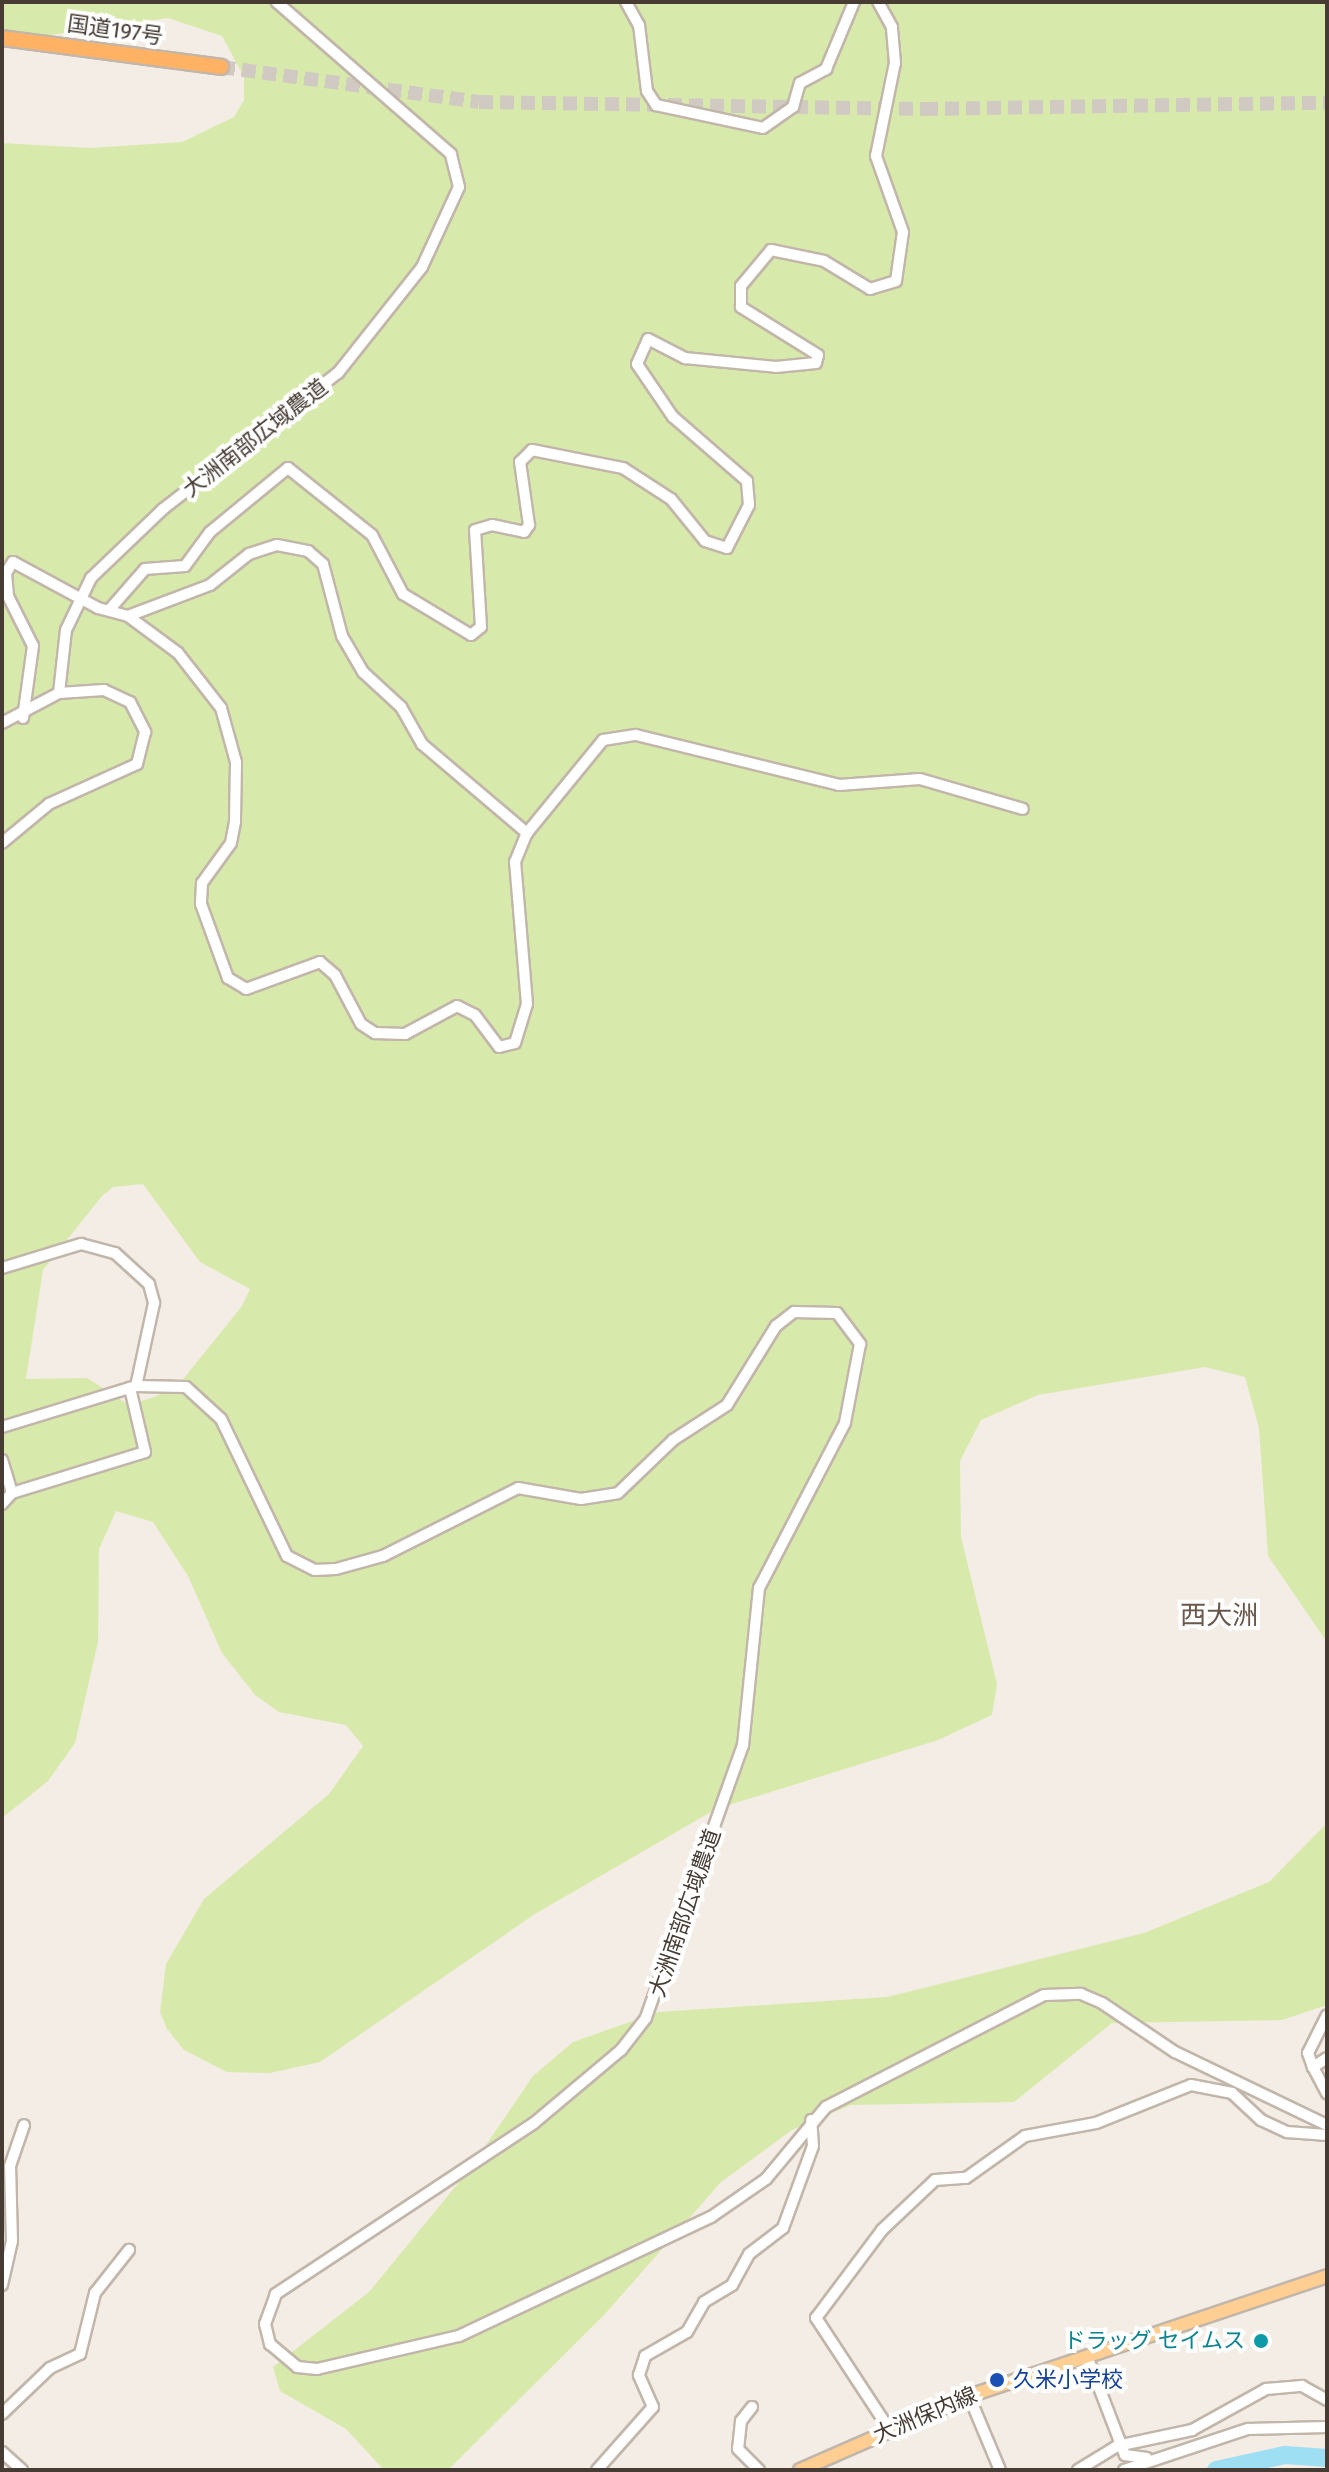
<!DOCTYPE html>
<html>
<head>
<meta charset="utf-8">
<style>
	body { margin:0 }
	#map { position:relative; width:1329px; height:2472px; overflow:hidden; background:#f3ede5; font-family:"Fira Sans","Noto Sans JP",sans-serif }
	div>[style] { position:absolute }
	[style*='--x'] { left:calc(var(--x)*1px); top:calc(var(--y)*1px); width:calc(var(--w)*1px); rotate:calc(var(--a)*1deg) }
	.green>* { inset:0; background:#d8eaab }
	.river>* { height:18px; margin:-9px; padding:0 9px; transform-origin:9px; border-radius:9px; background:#9edff3 }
	.highway-tunnel>* { height:14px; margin-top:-7px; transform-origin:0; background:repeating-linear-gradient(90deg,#d0cac2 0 14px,transparent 0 21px) }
	.roads { filter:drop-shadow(2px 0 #c2b6aa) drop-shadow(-2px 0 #c2b6aa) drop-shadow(0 2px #c2b6aa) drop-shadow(0 -2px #c2b6aa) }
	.minor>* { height:10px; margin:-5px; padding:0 5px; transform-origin:5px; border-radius:5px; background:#fff }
	.major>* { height:12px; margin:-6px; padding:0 6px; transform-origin:6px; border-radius:6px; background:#ffce92 }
	.highway>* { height:14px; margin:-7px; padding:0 7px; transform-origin:7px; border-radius:7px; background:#ffb264 }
	.dots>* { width:22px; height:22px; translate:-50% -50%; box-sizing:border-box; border:4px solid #fff; border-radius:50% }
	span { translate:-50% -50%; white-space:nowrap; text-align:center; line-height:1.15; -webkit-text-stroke:8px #fff; paint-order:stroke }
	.street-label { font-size:22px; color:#463c34 }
	.culture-label { font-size:22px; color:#0d838f }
	.right { translate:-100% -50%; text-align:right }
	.transit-label { font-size:22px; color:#164399 }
	.left { translate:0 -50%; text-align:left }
	.quarter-label { font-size:26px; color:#69584b }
	.frame { position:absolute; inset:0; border:4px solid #463c34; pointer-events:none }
</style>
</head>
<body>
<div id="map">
	<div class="green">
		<i style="clip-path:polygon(evenodd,2px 2px,1327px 2px,1327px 1642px,1268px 1556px,1259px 1428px,1245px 1377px,1205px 1367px,1038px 1395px,981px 1420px,960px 1461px,961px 1537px,997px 1684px,992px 1715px,938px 1740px,716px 1809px,535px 1914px,320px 2062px,270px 2073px,227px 2072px,184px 2050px,167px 2029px,160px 2012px,166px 1964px,204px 1899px,329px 1794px,363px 1746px,346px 1725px,279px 1712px,255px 1695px,222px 1653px,188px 1576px,153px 1522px,116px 1511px,99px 1549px,98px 1642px,75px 1743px,48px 1781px,2px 1818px,2px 143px,90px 148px,182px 142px,234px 117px,244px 100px,244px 77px,222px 36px,168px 18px,2px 42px,2px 2px,143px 1184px,200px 1262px,250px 1289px,242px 1306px,180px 1383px,157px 1396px,129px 1405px,87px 1378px,26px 1379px,43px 1270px,102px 1196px,113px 1187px,143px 1184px)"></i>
		<i style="clip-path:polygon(1327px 1823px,1327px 2005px,1282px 2020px,1112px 2023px,1014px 2102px,851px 2105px,792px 2130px,721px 2182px,605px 2314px,448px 2470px,384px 2470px,346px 2429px,280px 2391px,273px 2367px,369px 2292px,469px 2170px,533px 2076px,573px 2042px,658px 2012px,887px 1997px,1144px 1933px,1269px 1882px)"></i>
	</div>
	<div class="river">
		<i style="--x:1216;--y:2470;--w:71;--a:-12.3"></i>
		<i style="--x:1285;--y:2455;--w:42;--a:4.1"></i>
	</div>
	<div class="highway-tunnel">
		<i style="--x:221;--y:67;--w:260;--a:7.7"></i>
		<i style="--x:479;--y:102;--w:445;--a:0.9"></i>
		<i style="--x:924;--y:109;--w:403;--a:-0.9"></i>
	</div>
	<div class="roads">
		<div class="minor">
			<i style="--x:626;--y:2;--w:26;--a:61"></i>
			<i style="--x:639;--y:25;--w:66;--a:83.1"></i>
			<i style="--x:647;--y:91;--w:17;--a:57"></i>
			<i style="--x:656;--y:105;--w:109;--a:12.1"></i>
			<i style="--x:763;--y:128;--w:37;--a:-35"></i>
			<i style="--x:793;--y:107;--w:25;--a:-74"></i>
			<i style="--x:800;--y:83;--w:30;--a:-28"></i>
			<i style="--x:826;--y:69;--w:73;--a:-67.3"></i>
			<i style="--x:110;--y:609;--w:53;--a:-48.8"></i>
			<i style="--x:145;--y:569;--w:40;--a:-4.3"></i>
			<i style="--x:185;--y:566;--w:42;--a:-53.7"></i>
			<i style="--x:210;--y:532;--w:101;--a:-39.4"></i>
			<i style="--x:288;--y:468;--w:107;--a:38.6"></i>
			<i style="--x:372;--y:535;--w:67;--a:62.3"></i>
			<i style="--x:403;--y:594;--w:79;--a:31.1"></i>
			<i style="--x:471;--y:635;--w:13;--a:-39"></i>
			<i style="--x:481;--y:627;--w:97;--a:-93.5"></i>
			<i style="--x:475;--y:530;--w:18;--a:-16"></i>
			<i style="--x:492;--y:525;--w:33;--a:12"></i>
			<i style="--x:524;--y:532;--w:9;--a:-54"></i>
			<i style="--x:529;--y:525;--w:64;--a:-98.1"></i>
			<i style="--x:520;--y:462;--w:17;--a:-45"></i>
			<i style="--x:532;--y:450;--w:93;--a:11.2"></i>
			<i style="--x:623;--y:468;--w:57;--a:32.9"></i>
			<i style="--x:671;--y:499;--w:54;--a:51"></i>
			<i style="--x:705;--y:541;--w:23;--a:18"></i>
			<i style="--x:727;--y:548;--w:48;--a:-62.9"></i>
			<i style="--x:749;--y:505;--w:24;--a:-95"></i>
			<i style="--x:747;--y:481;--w:98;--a:-139.1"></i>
			<i style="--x:673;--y:417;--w:64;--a:-124.2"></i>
			<i style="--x:637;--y:364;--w:27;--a:-66"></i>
			<i style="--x:648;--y:339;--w:42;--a:27.2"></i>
			<i style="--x:685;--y:358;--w:91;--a:5.6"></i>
			<i style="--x:776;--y:367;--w:40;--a:-5.7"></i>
			<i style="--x:816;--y:363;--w:8;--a:-76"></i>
			<i style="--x:818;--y:355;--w:91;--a:-148.1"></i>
			<i style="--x:741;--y:307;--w:21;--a:-90"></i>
			<i style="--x:741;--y:286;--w:47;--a:-50.2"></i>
			<i style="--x:771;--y:250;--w:54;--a:11.7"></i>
			<i style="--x:824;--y:261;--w:54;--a:31.3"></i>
			<i style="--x:870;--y:289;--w:27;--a:-17"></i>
			<i style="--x:896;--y:281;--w:49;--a:-81.9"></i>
			<i style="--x:903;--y:232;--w:81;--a:-109.6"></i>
			<i style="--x:876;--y:156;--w:95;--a:-78.5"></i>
			<i style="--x:895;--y:63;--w:36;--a:-95"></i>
			<i style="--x:892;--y:27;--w:29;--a:-119"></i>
			<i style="--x:128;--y:616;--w:88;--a:-20.7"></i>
			<i style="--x:210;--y:585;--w:50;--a:-38.5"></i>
			<i style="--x:249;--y:554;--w:29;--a:-18"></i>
			<i style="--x:277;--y:545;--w:32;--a:11"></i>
			<i style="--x:308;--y:551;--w:20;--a:41"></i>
			<i style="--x:323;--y:564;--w:74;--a:75.2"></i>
			<i style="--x:342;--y:636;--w:42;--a:59.7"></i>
			<i style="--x:363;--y:672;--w:52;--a:42.6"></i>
			<i style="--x:401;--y:707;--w:43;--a:60.4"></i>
			<i style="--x:422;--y:744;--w:138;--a:40.3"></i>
			<i style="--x:59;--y:693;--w:63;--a:-83.7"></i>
			<i style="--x:66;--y:630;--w:58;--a:-64.3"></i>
			<i style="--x:91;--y:578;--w:100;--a:-43.8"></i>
			<i style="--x:163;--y:509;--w:222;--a:-37.9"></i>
			<i style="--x:338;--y:373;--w:135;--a:-51.6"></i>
			<i style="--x:422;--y:267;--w:88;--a:-65.2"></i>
			<i style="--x:459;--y:187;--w:34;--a:-104"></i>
			<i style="--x:451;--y:154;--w:231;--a:-138.9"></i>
			<i style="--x:23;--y:718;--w:73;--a:-82.1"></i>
			<i style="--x:33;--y:646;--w:56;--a:-116.6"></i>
			<i style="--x:8;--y:596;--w:23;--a:-95"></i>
			<i style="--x:6;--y:573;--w:13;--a:-58"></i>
			<i style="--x:13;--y:562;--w:97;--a:28.4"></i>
			<i style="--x:98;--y:608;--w:31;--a:15"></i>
			<i style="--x:128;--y:616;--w:62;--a:36.5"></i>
			<i style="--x:178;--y:653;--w:70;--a:52"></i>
			<i style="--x:221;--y:708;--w:56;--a:74.5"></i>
			<i style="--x:236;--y:762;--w:60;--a:91"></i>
			<i style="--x:235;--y:822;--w:21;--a:101"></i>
			<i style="--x:231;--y:843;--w:49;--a:125.9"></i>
			<i style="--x:202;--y:883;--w:21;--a:93"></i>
			<i style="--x:201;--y:904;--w:79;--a:70"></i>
			<i style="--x:228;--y:978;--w:21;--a:31"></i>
			<i style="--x:246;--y:989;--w:79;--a:-20"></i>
			<i style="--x:320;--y:962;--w:20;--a:41"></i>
			<i style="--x:335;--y:975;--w:55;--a:62"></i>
			<i style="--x:361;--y:1024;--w:17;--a:33"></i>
			<i style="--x:375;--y:1033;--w:30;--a:2"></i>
			<i style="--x:405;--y:1034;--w:59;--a:-28.3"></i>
			<i style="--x:457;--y:1006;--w:20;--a:27"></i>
			<i style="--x:475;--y:1015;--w:40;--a:53"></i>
			<i style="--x:499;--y:1047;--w:16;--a:-14"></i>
			<i style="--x:515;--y:1043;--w:41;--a:-72.9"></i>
			<i style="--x:527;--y:1004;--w:143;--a:-94.8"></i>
			<i style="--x:515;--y:862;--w:31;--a:-68"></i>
			<i style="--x:527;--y:833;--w:120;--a:-50.7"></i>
			<i style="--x:603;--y:740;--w:33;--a:-9"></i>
			<i style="--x:636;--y:735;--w:209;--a:13.8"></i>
			<i style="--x:839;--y:785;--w:81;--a:-4.2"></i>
			<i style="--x:920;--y:779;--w:107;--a:16.2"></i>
			<i style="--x:2;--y:723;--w:64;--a:-27.8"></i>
			<i style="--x:59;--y:693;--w:45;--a:-3.8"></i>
			<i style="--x:104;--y:690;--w:29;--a:25"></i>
			<i style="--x:130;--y:702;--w:34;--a:63"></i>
			<i style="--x:145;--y:732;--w:33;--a:104"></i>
			<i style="--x:137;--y:764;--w:97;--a:155.6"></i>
			<i style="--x:49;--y:804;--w:61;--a:140.3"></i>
			<i style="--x:2;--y:1268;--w:83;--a:-16.9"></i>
			<i style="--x:81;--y:1244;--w:35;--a:15"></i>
			<i style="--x:115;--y:1253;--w:46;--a:42.4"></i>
			<i style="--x:149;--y:1284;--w:20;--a:75"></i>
			<i style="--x:154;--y:1303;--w:85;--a:102.2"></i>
			<i style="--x:2;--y:1427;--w:140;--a:-17"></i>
			<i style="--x:136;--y:1386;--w:50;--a:1.1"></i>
			<i style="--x:186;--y:1387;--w:47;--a:42.4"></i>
			<i style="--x:221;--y:1419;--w:152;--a:64.3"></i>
			<i style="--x:287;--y:1556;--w:31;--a:27"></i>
			<i style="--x:315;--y:1570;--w:21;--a:-3"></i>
			<i style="--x:336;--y:1569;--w:49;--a:-15.5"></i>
			<i style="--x:383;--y:1556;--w:151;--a:-26.7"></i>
			<i style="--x:518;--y:1488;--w:64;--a:9.9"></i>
			<i style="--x:581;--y:1499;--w:37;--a:-9"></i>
			<i style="--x:618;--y:1493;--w:76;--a:-43.9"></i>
			<i style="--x:673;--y:1440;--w:64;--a:-32.9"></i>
			<i style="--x:727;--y:1405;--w:93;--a:-58.2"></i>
			<i style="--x:776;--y:1326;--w:23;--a:-38"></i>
			<i style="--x:794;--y:1312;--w:43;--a:1.3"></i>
			<i style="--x:837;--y:1313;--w:39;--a:53"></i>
			<i style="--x:860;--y:1344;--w:80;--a:100.8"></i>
			<i style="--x:845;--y:1423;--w:186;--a:117.5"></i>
			<i style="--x:759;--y:1588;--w:158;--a:95.8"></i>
			<i style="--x:743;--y:1745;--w:290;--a:109.6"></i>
			<i style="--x:646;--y:2018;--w:41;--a:128"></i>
			<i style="--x:621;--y:2050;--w:114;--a:140"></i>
			<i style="--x:534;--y:2123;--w:310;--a:146.5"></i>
			<i style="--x:276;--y:2294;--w:32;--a:110"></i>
			<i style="--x:265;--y:2324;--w:21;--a:76"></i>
			<i style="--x:270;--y:2344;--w:35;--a:40"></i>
			<i style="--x:297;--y:2367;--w:20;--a:6"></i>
			<i style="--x:317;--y:2369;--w:146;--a:-13.1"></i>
			<i style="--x:459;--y:2336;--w:279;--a:-25.3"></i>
			<i style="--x:711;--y:2217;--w:67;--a:-34.6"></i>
			<i style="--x:766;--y:2179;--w:94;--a:-50.2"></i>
			<i style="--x:826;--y:2107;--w:245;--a:-27.2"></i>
			<i style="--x:1044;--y:1995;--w:37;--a:-2"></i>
			<i style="--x:1081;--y:1994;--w:23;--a:23"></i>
			<i style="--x:1102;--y:2003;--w:88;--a:33.9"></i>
			<i style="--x:1175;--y:2052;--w:169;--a:25.7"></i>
			<i style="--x:2;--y:1460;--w:34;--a:73"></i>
			<i style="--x:2;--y:1504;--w:15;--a:-48"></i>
			<i style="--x:12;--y:1493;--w:139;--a:-17.1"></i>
			<i style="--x:145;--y:1452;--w:66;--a:-103.2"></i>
			<i style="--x:1327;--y:2058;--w:17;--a:147"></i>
			<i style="--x:1313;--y:2067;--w:30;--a:62"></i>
			<i style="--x:1313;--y:2067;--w:15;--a:-110"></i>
			<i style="--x:1308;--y:2053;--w:42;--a:-63.4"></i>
			<i style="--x:2;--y:2285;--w:45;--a:-77.2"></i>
			<i style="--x:12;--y:2241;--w:75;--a:-91.5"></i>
			<i style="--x:10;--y:2166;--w:43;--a:-71.1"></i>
			<i style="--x:1087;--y:2356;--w:106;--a:69"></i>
			<i style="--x:1125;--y:2455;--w:22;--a:8"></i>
			<i style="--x:969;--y:2396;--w:80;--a:67.3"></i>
			<i style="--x:752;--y:2407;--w:18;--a:128"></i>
			<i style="--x:741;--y:2421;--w:28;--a:96"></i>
			<i style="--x:738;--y:2449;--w:30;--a:45"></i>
			<i style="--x:2;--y:2414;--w:66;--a:-43.8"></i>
			<i style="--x:50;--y:2368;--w:33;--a:-25"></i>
			<i style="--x:80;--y:2354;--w:63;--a:-76.2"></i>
			<i style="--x:95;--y:2293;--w:55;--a:-51.7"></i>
			<i style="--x:889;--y:2429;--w:133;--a:-123.3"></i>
			<i style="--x:816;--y:2318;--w:110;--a:-53.1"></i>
			<i style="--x:882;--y:2230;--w:73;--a:-43.3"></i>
			<i style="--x:935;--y:2180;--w:31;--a:-4"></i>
			<i style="--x:966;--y:2178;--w:72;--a:-35.4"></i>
			<i style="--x:1025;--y:2136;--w:72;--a:-10.4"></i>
			<i style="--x:1096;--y:2123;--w:102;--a:-21.8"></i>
			<i style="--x:1191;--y:2085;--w:42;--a:11"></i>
			<i style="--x:1232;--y:2093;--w:40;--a:43"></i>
			<i style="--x:1261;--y:2120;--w:29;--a:25"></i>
			<i style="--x:1287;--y:2132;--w:40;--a:4.3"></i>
			<i style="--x:2;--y:2452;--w:27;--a:42"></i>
			<i style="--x:597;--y:2470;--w:84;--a:-48.4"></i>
			<i style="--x:653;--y:2407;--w:35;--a:-114"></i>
			<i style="--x:639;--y:2375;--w:20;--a:-72"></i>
			<i style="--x:645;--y:2356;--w:48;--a:-29.7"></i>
			<i style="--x:687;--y:2332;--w:34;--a:-60"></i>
			<i style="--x:704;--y:2302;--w:33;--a:-31"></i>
			<i style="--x:732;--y:2285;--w:35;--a:-61"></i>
			<i style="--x:749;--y:2254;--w:43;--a:-37.4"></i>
			<i style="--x:783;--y:2228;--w:87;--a:-69.9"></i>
			<i style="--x:813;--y:2146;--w:26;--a:-94"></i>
			<i style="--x:1078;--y:2470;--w:46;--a:-31.6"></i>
			<i style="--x:1117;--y:2446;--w:77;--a:-12"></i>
			<i style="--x:1192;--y:2430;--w:85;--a:-29"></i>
			<i style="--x:1266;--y:2389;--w:36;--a:-5"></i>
			<i style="--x:1302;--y:2386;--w:29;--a:29"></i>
			<i style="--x:1124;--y:2470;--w:131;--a:-18.3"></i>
			<i style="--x:1248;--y:2429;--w:79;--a:-1.5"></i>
		</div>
		<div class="major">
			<i style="--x:800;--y:2470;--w:184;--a:-23.6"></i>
			<i style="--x:969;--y:2396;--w:378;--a:-18.5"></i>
		</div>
		<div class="highway">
			<i style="--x:2;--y:38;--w:221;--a:7.5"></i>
		</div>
	</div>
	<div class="dots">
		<i style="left:1261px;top:2341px;background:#0f9aa8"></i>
		<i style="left:997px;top:2380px;background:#1a4fb4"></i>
	</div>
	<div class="street-label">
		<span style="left:115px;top:30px;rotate:8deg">国道197号</span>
		<span style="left:255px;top:438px;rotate:-38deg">大洲南部広域農道</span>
		<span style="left:685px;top:1913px;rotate:-71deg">大洲南部広域農道</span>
		<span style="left:925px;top:2415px;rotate:-23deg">大洲保内線</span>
	</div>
	<div class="culture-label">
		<span class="right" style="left:1245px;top:2341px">ドラッグ セイムス</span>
	</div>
	<div class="transit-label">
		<span class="left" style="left:1013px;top:2380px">久米小学校</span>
	</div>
	<div class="quarter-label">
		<span style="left:1219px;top:1616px">西大洲</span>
	</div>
	<div class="frame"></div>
</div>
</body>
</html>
